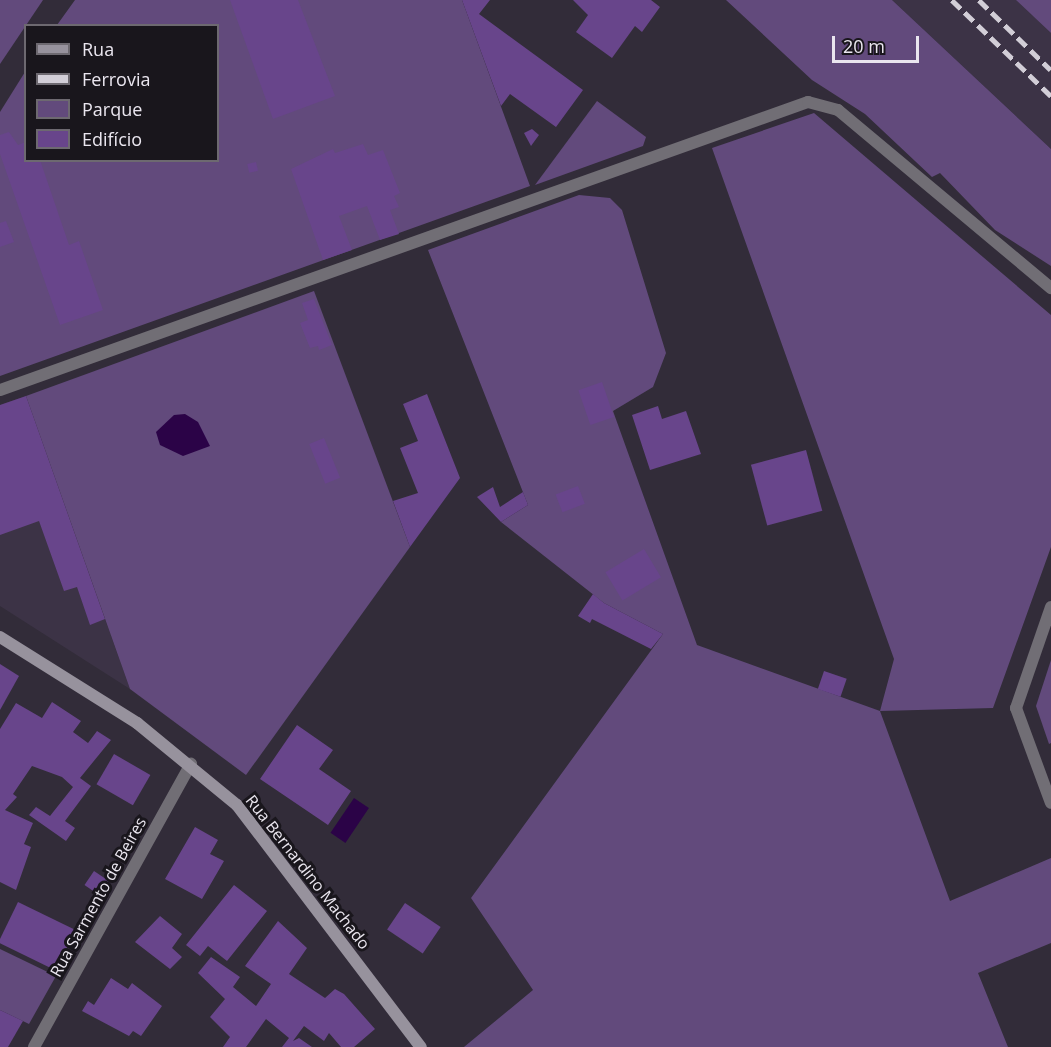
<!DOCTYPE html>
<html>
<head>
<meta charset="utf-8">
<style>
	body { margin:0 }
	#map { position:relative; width:1051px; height:1047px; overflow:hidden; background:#322c39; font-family:"Open Sans",sans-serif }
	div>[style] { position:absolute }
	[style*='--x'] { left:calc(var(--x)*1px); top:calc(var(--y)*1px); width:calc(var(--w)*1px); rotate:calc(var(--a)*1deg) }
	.built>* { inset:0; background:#3c3346 }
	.green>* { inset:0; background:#624a7c }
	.water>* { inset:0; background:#2b0347; transform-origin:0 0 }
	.building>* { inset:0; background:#68458b; transform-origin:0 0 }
	.minor>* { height:12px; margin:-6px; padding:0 6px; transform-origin:6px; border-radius:6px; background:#716e75 }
	.secondary>* { height:12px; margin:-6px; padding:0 6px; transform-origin:6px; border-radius:6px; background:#97929d }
	.rail>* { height:4.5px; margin-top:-2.25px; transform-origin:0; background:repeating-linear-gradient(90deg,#d2ced7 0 12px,transparent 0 18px) }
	span { translate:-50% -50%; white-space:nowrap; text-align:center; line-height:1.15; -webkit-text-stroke:6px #19161c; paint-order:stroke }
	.street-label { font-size:16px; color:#eae6ef }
	.legend { position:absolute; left:24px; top:24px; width:195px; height:138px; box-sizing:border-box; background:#19161c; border:2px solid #6d6970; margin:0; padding:8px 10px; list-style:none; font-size:18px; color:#eae6ef }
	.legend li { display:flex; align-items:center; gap:12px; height:30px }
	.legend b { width:30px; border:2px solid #6d6970 }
	.scale { position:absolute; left:832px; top:36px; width:87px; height:27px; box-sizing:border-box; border:3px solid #eae6ef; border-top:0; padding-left:8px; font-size:18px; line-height:21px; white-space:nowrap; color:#eae6ef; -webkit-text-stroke:4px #19161c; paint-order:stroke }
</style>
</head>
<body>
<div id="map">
	<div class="built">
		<i style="clip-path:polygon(892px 0,1016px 0,1051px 33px,1051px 149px)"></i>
		<i style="clip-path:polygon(26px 396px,105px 619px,130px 689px,0 606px,0 405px)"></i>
	</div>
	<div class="green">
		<i style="clip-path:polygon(0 0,43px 0,0 64px)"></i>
		<i style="clip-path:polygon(75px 0,462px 0,530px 186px,0 376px,0 112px,25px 72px,26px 160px,218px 160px,218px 26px,57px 25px)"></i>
		<i style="clip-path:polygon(726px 0,892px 0,1051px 149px,1051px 266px,995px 230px,940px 173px,932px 177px,865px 114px,812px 80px)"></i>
		<i style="clip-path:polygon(1016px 0,1051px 0,1051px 33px)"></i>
		<i style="clip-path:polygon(597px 101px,646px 137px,643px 146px,535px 185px)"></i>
		<i style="clip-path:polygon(814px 113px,1051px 315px,1051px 547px,993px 708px,880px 711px,950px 901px,1051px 858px,1051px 943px,978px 973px,1008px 1047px,464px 1047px,533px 990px,471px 898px,663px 634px,604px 603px,501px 522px,528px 505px,428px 250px,579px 195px,610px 198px,622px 210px,666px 353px,653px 387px,613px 411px,697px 645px,880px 711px,894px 659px,712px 148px)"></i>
		<i style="clip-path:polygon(314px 291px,410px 547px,246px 775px,130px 689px,26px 396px)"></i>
		<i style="clip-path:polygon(1051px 660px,1051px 743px,1049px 744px,1036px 706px)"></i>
		<i style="clip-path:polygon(0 949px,56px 976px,29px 1024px,0 1010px)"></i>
	</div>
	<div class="water">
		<i style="clip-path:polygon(185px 414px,198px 422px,210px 446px,183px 456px,160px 445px,156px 432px,174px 415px)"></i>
		<i style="left:354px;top:798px;width:18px;height:42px;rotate:34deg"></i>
	</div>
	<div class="building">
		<i style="clip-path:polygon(230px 0,298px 0,335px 96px,273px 119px)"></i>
		<i style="clip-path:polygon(462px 0,490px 0,479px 14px,583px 90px,556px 127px,510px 94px,501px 106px)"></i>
		<i style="clip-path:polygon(573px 0,651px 0,660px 7px,642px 32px,635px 26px,612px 58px,576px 32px,588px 15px)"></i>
		<i style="clip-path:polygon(532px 129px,539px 135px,531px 146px,524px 133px)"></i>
		<i style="clip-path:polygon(9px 132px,18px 145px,26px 142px,26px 160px,40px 160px,69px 245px,79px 241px,103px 310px,60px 325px,0 154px,0 135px)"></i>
		<i style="clip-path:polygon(363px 144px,368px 155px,383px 150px,400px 193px,394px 196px,399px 207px,390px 210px,399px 234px,380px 240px,367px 206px,339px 216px,352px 250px,323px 260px,291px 169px,333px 149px,335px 153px)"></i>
		<i style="left:256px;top:162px;width:9px;height:9px;rotate:77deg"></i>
		<i style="clip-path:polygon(6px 221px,14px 242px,0 247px,0 223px)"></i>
		<i style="clip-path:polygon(314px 299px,332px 345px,319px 350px,318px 346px,310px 348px,300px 323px,308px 320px,302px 303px)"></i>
		<i style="left:602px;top:382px;width:37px;height:25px;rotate:71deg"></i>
		<i style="clip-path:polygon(427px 394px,460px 478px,410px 547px,393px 501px,418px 493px,400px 448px,418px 441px,403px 404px)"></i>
		<i style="clip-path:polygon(26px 396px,105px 619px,90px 625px,77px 587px,64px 591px,39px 521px,0 535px,0 405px)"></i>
		<i style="clip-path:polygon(658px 406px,662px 419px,686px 411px,701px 454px,650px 470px,632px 415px)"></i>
		<i style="left:324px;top:438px;width:43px;height:16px;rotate:68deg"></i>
		<i style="left:806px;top:450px;width:63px;height:57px;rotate:75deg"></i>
		<i style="left:578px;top:486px;width:19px;height:24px;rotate:69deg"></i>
		<i style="clip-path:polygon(493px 487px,500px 507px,523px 492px,528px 505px,501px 522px,477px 497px)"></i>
		<i style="left:644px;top:549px;width:33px;height:45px;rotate:59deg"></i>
		<i style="clip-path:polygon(593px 594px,604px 603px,663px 634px,651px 649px,592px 619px,590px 623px,578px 616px)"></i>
		<i style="clip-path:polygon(0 664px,19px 676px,0 710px)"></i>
		<i style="left:824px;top:671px;width:24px;height:19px;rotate:19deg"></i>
		<i style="clip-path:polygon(52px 702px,81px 721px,73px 732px,88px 743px,97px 731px,111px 740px,80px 778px,91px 786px,65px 821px,75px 828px,66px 841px,29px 815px,36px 807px,50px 816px,73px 787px,62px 777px,32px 766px,13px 794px,17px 797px,5px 810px,33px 823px,24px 844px,31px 847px,16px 890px,0 882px,0 729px,16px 703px,42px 718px)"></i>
		<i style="clip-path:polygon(297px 725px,333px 750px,319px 769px,351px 791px,328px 825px,260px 779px)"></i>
		<i style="left:114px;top:754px;width:42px;height:35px;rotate:30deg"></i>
		<i style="clip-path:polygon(195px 827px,218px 840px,210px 854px,224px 861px,202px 899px,165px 879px)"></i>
		<i style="left:94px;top:871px;width:18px;height:17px;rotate:34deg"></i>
		<i style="clip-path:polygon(234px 885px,267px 911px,227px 961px,208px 946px,200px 956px,186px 945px)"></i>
		<i style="left:18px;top:902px;width:64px;height:45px;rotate:26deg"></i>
		<i style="left:405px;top:903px;width:43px;height:32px;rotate:34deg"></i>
		<i style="clip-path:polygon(160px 916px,182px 934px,172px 948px,182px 957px,170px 969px,135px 942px)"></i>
		<i style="clip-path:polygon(278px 921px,307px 948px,289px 974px,325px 998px,335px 989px,344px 994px,375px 1029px,354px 1047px,341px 1047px,329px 1033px,324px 1041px,304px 1026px,293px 1041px,299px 1038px,312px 1047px,282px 1047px,289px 1038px,266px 1019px,246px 1047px,223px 1047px,230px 1037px,210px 1017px,225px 999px,198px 973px,211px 957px,240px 977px,233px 987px,256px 1006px,271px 984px,245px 966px)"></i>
		<i style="clip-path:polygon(111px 978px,128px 989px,132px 983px,162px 1006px,141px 1036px,133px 1031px,129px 1036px,82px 1011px,88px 1001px,94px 1005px)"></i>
		<i style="clip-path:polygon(0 1010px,23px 1021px,8px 1047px,0 1047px)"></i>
	</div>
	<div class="minor">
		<i style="--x:0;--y:390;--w:858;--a:-19.62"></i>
		<i style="--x:808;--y:102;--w:31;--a:15"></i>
		<i style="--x:838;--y:110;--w:278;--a:39.9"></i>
		<i style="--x:1051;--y:607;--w:107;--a:109.1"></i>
		<i style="--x:1016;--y:708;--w:101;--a:69.8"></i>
		<i style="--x:34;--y:1047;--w:324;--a:-61"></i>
	</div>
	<div class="secondary">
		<i style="--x:0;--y:637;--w:162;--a:32.1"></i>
		<i style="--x:137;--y:723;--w:129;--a:39.4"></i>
		<i style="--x:237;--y:805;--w:304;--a:52.8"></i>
	</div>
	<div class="rail">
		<i style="--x:952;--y:0;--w:138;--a:44.1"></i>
		<i style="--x:979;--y:0;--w:100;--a:44.2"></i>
	</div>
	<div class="street-label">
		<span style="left:308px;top:872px;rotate:52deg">Rua Bernardino Machado</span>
		<span style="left:98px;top:897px;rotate:-61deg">Rua Sarmento de Beires</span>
	</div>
	<ul class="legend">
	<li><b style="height:8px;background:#97929d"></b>Rua</li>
	<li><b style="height:8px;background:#d2ced7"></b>Ferrovia</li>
	<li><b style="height:16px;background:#624a7c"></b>Parque</li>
	<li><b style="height:16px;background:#68458b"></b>Edifício</li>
	</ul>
	<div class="scale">20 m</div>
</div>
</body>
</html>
